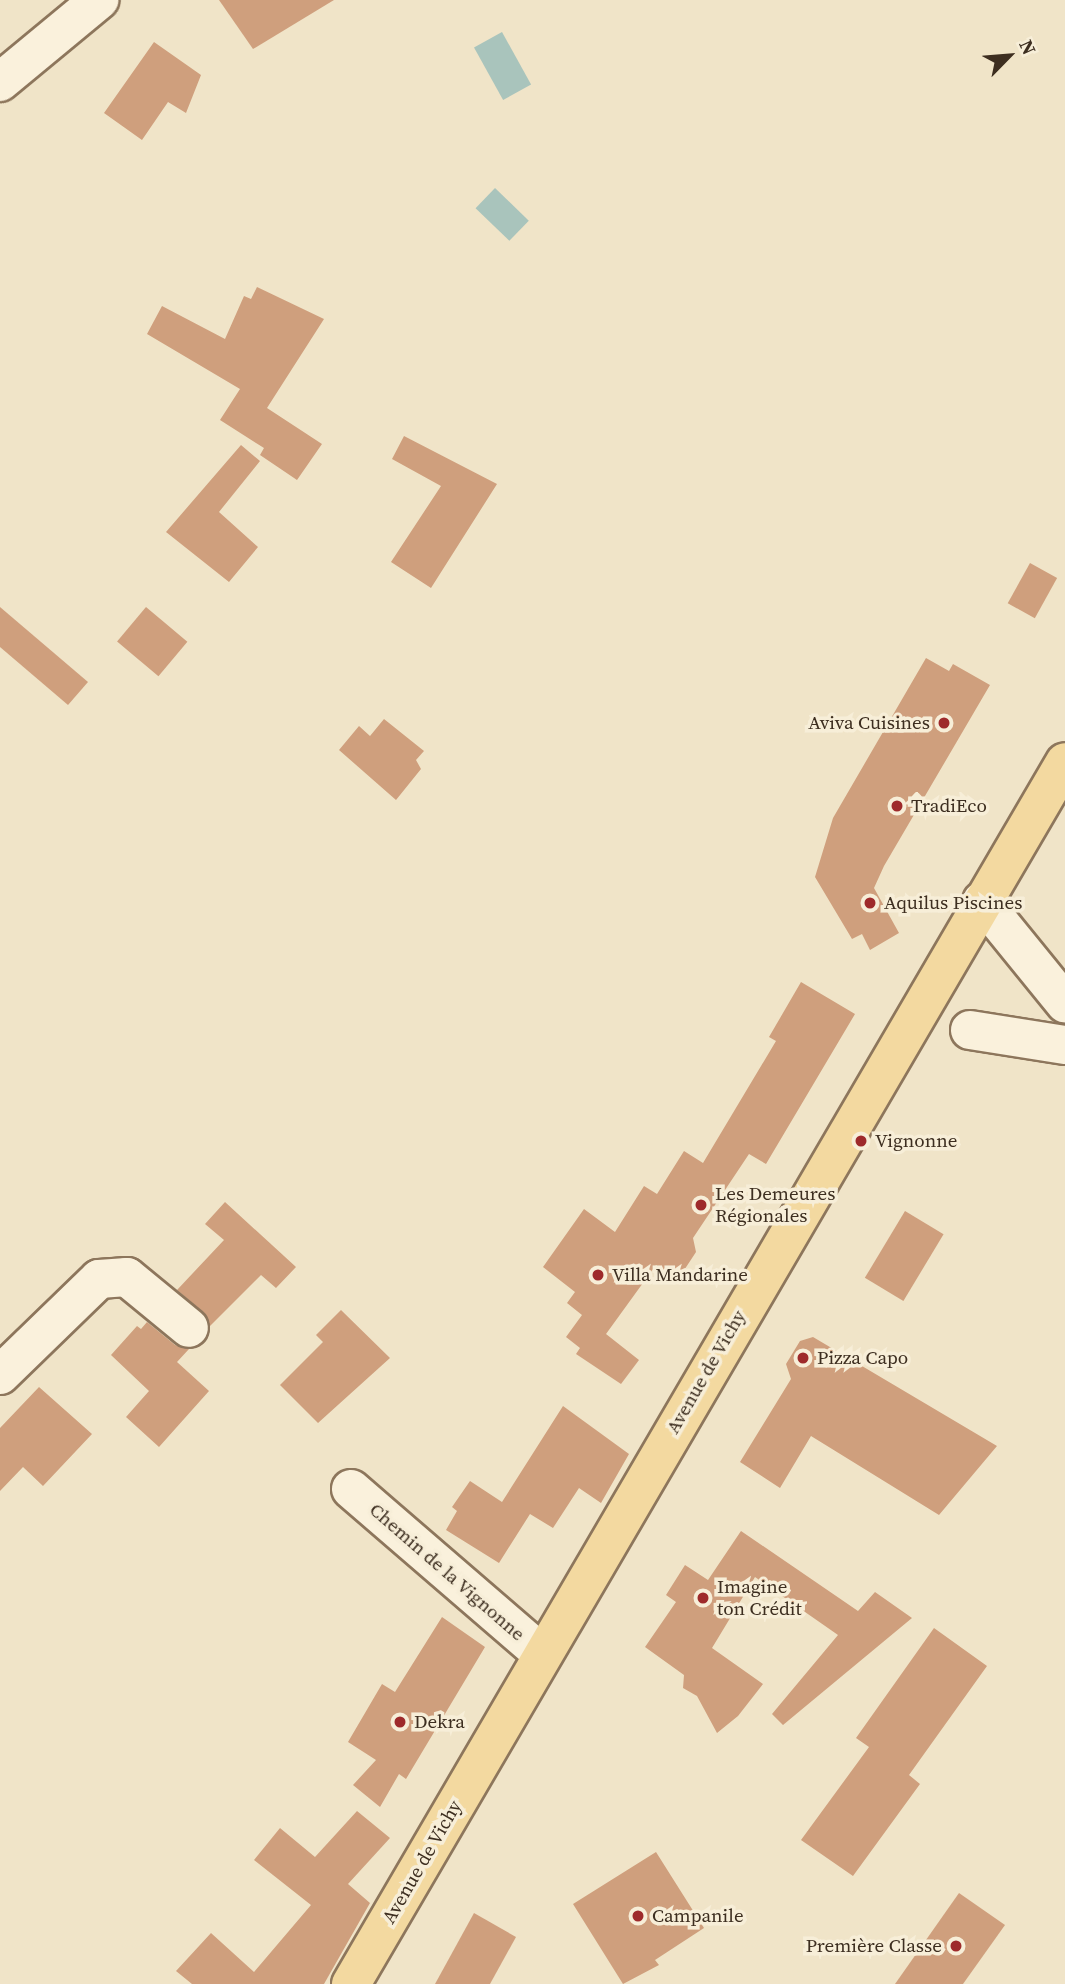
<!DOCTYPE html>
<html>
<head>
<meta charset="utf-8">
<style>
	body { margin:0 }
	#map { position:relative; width:1065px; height:1984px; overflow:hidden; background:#f0e4c8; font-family:"Source Serif 4",serif }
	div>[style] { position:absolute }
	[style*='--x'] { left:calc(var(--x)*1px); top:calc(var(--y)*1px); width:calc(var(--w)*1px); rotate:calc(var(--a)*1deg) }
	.water>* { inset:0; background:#a9c4bc; transform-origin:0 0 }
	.building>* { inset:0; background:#cf9f7d; transform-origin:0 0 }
	.roads { filter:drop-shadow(2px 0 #8d765c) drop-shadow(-2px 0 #8d765c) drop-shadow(0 2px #8d765c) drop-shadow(0 -2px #8d765c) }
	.minor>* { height:38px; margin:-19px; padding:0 19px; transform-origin:19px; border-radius:19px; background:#faf1dc }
	.major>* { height:38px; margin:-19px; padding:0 19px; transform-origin:19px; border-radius:19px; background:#f3d9a0 }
	.dots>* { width:19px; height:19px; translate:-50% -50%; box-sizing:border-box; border:4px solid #f7eed8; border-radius:50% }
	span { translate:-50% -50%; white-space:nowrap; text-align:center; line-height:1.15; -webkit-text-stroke:7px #f7eed8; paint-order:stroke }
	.poi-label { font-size:19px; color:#3d2e20 }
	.right { translate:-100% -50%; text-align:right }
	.left { translate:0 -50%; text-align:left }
	.street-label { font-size:19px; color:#3d2e20 }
	.north { position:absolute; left:974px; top:21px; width:70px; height:70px; -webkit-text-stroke:5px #f7eed8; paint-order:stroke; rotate:65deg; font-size:19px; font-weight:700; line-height:28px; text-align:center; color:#3d2e20 }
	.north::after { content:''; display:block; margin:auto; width:24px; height:32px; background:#3d2e20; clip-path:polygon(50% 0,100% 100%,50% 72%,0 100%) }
</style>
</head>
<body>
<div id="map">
	<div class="water">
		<i style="left:502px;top:32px;width:60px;height:32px;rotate:61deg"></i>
		<i style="left:495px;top:188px;width:47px;height:28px;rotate:44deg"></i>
	</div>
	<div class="building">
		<i style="clip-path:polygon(219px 0,334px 0,253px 49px)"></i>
		<i style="clip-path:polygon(154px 42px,201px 75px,186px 113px,168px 102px,142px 140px,104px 113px)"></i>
		<i style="clip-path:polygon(257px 287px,324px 319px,267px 408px,322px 444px,297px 480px,260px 455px,264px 448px,220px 420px,240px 389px,147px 334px,162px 306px,225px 339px,244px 296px,251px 299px)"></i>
		<i style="clip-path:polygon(404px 436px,497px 484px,431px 588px,391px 562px,441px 486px,392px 459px)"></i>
		<i style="clip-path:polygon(241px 445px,260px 461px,219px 512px,258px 547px,229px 582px,166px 532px)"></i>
		<i style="left:1030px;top:563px;width:31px;height:46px;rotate:29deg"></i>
		<i style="clip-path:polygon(0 607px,88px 682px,68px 705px,0 647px)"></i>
		<i style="left:146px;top:607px;width:54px;height:45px;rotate:40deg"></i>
		<i style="clip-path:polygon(926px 658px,949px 671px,953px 664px,990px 685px,884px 866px,874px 888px,899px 933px,870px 950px,862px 934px,852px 939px,815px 877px,833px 818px)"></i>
		<i style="clip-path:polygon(384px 719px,424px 751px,416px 760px,421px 769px,396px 800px,339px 750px,359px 726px,370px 736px)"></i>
		<i style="clip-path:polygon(801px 982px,855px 1014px,766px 1164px,749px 1154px,693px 1238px,696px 1252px,677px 1281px,656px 1265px,606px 1334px,639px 1360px,621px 1384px,576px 1354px,580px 1348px,566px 1337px,582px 1315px,567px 1303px,575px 1292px,543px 1267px,584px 1209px,615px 1232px,644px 1186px,657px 1194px,684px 1151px,703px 1163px,776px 1041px,769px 1037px)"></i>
		<i style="clip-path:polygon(225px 1202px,296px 1267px,276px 1288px,261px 1275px,210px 1326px,203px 1312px,177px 1290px,224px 1240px,205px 1224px)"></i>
		<i style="left:905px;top:1211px;width:45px;height:78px;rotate:31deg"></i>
		<i style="clip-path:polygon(341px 1310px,390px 1358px,318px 1423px,280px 1385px,323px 1342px,316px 1335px)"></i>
		<i style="clip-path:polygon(147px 1322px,175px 1345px,189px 1349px,177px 1362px,209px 1391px,159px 1447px,126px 1417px,149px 1391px,111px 1355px,137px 1326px,141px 1329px)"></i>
		<i style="clip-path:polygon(813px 1337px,997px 1446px,939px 1515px,811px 1436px,780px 1488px,740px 1462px,791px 1379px,786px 1364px,800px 1341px)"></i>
		<i style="clip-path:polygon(39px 1387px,92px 1434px,43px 1486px,23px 1467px,0 1491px,0 1428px)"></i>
		<i style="clip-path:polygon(563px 1406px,629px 1454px,601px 1503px,579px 1488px,553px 1528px,530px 1514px,499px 1563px,446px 1530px,457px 1511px,452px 1507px,470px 1481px,502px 1502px)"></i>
		<i style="clip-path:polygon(741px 1531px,858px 1611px,875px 1592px,912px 1618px,783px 1725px,772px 1714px,838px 1635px,755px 1577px,712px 1648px,763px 1684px,738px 1716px,717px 1733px,697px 1696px,683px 1688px,684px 1675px,645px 1647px,676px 1602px,666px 1595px,685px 1565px,708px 1580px)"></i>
		<i style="clip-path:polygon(442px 1617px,485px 1647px,406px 1779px,399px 1774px,380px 1807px,353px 1785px,376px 1760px,348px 1742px,382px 1684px,395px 1692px)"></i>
		<i style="clip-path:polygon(934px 1628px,987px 1666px,909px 1775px,920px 1784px,853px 1876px,801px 1840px,869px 1747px,856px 1738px)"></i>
		<i style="clip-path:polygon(357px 1811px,390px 1838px,348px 1884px,370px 1903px,324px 1984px,192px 1984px,176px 1971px,211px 1933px,254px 1972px,311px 1905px,254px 1860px,280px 1828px,315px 1857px)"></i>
		<i style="clip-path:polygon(656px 1852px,704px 1928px,655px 1960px,659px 1965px,623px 1984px,573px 1904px)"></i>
		<i style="clip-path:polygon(959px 1893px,1005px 1925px,963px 1984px,895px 1984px)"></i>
		<i style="clip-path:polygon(474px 1913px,516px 1937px,490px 1984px,435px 1984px)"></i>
	</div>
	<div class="roads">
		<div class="minor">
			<i style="--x:0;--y:82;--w:129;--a:-39.6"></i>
			<i style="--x:982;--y:901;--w:132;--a:50.9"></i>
			<i style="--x:970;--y:1030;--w:96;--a:9"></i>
			<i style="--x:0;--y:1375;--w:138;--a:-44.1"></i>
			<i style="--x:99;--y:1279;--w:28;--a:-4"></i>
			<i style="--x:127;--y:1277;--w:80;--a:39.4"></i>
			<i style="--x:351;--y:1489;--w:252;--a:40.8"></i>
		</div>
		<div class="major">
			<i style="--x:351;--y:1984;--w:1415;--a:-59.7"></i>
		</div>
	</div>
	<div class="dots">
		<i style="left:944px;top:723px;background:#9e2a2b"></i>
		<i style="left:897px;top:806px;background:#9e2a2b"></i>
		<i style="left:870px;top:903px;background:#9e2a2b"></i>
		<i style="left:861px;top:1141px;background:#9e2a2b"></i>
		<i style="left:701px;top:1205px;background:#9e2a2b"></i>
		<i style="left:598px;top:1275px;background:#9e2a2b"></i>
		<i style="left:803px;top:1358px;background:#9e2a2b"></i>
		<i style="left:703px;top:1598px;background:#9e2a2b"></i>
		<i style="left:400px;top:1722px;background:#9e2a2b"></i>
		<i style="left:638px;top:1916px;background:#9e2a2b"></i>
		<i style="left:956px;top:1946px;background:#9e2a2b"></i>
	</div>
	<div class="poi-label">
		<span class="right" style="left:930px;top:723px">Aviva Cuisines</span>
		<span class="left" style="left:911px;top:806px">TradiEco</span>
		<span class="left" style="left:884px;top:903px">Aquilus Piscines</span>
		<span class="left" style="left:875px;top:1141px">Vignonne</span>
		<span class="left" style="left:715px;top:1205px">Les Demeures<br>Régionales</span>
		<span class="left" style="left:612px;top:1275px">Villa Mandarine</span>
		<span class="left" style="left:817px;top:1358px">Pizza Capo</span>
		<span class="left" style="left:717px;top:1598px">Imagine<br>ton Crédit</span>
		<span class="left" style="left:414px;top:1722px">Dekra</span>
		<span class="left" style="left:652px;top:1916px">Campanile</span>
		<span class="right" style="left:942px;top:1946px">Première Classe</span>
	</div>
	<div class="street-label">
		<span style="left:706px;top:1372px;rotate:-60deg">Avenue de Vichy</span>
		<span style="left:447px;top:1572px;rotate:41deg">Chemin de la Vignonne</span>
		<span style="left:422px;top:1862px;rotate:-60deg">Avenue de Vichy</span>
	</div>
	<div class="north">N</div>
</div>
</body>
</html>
